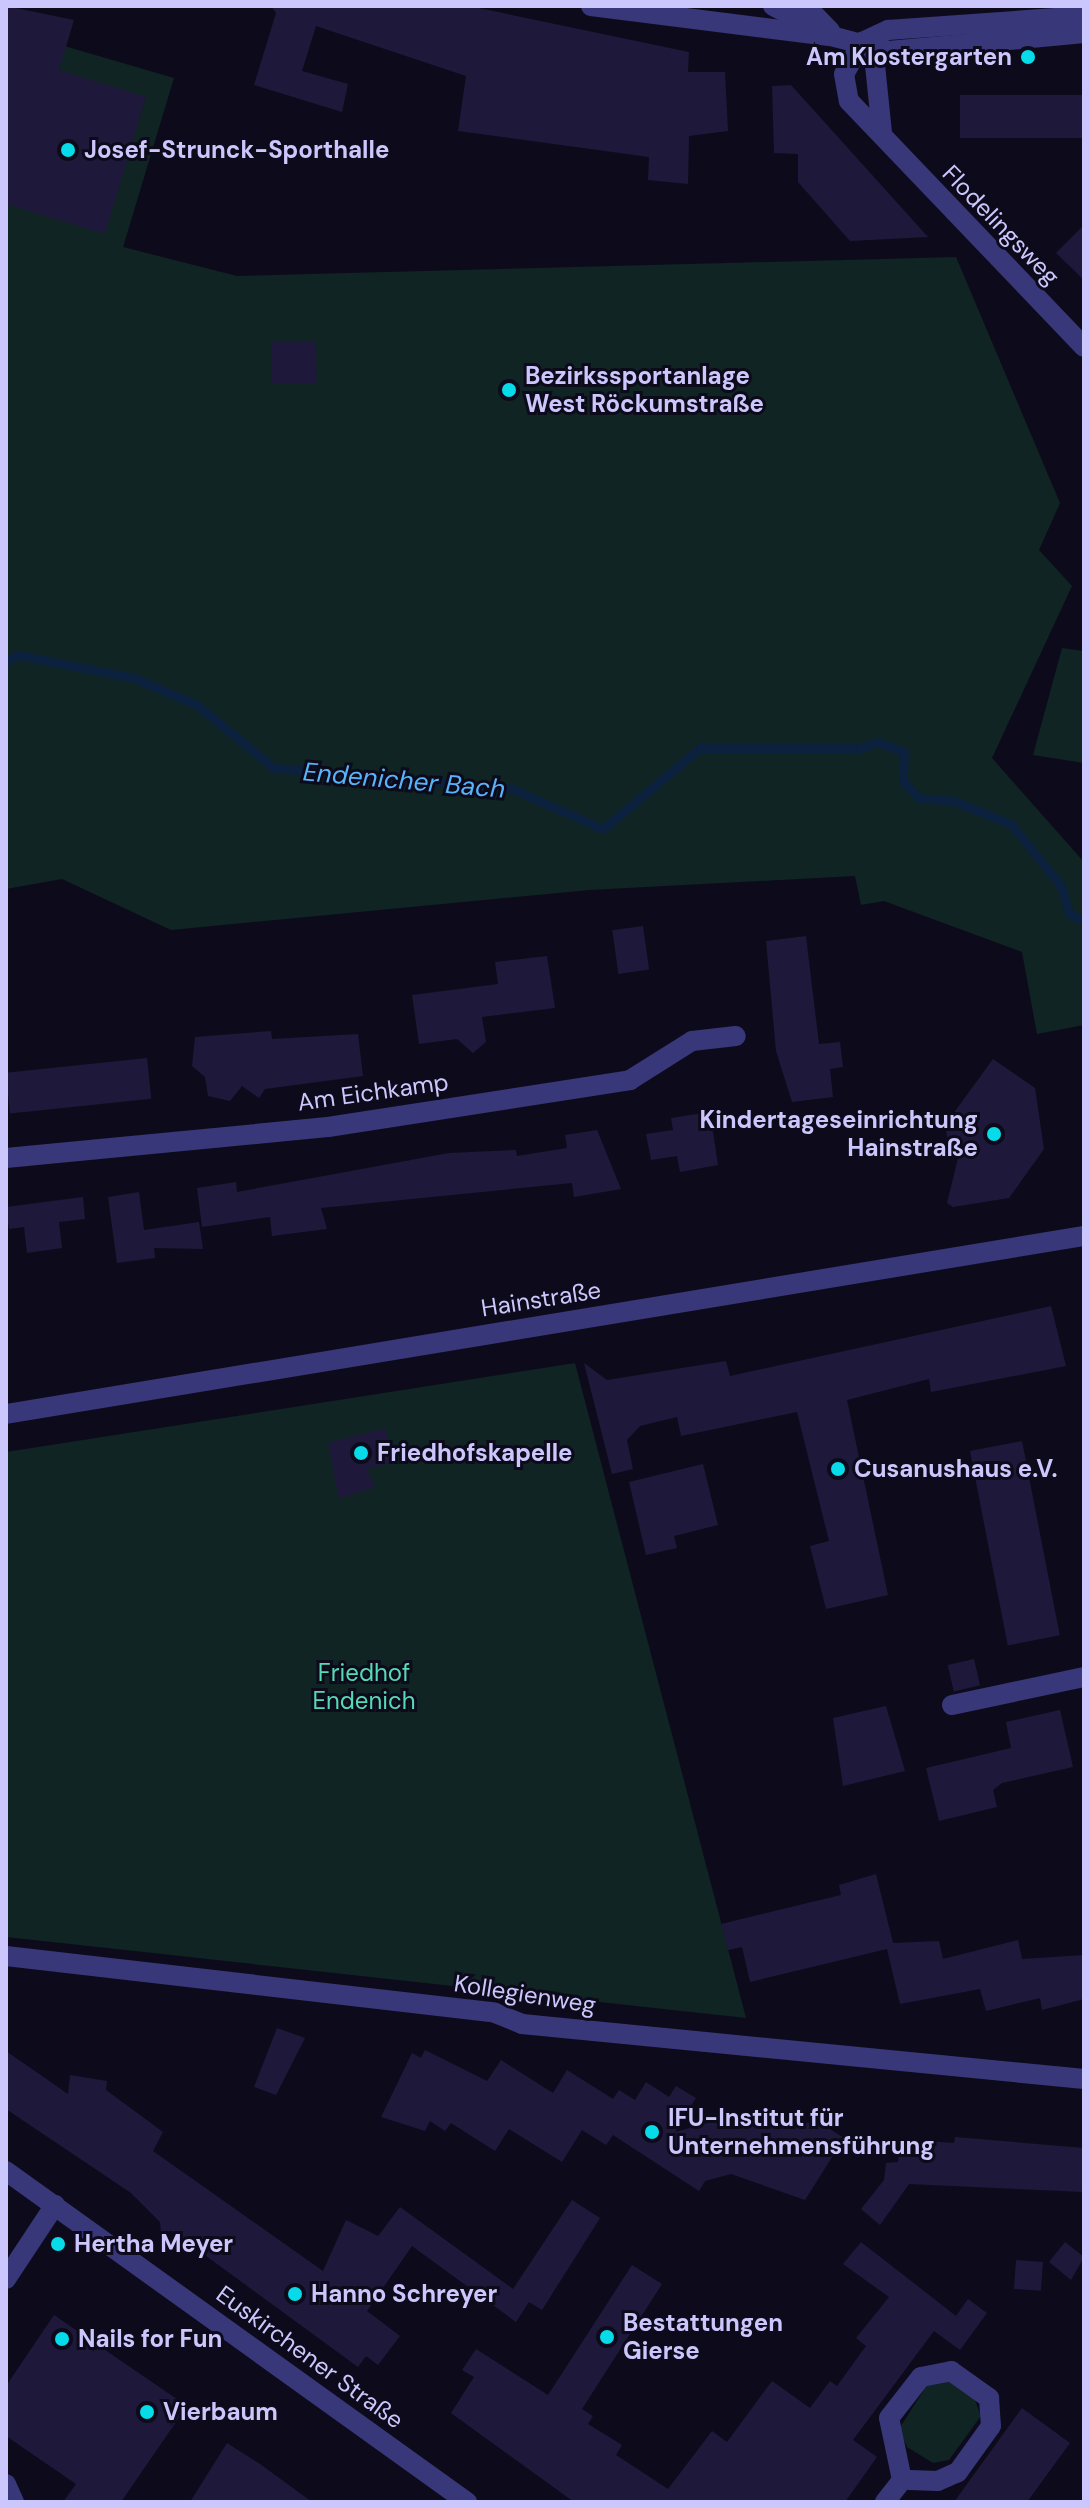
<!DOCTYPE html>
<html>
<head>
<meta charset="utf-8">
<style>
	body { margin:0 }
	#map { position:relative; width:1090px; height:2508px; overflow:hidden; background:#0d0b1b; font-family:"DM Sans",sans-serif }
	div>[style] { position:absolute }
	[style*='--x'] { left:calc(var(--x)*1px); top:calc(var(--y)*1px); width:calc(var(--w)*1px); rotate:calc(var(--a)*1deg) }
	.green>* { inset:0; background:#0f2423 }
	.stream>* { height:9px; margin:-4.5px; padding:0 4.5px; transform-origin:4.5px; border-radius:4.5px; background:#0c213e }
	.building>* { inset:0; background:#1e183b; transform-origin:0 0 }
	.minor>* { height:20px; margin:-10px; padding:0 10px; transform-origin:10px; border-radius:10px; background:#383779 }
	.dots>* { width:22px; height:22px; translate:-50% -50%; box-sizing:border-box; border:4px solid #0d0b1b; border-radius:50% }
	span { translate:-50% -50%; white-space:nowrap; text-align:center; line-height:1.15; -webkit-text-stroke:6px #0d0b1b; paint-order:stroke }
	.poi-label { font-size:24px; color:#cbc7fd; font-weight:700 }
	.right { translate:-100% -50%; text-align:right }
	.left { translate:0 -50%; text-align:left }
	.street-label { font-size:24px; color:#cbc7fd }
	.park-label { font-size:24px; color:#56dab5 }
	.water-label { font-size:26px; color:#58b4fa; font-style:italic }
	.frame { position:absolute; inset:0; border:8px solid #cbc7fd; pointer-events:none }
</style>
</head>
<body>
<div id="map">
	<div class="green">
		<i style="clip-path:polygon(6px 29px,174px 78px,123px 247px,237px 276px,956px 257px,1060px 503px,1039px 550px,1072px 586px,992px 758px,1084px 862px,1084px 1025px,1037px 1034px,1022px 952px,884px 901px,861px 905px,855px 876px,589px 890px,171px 930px,62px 879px,6px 889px)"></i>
		<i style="clip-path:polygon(1062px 648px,1084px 651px,1084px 763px,1033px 755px)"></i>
		<i style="clip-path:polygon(575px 1363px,746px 2018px,6px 1937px,6px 1452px)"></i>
		<i style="clip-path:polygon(950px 2377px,973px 2395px,981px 2416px,949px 2460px,933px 2463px,907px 2447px,899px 2429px,927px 2385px)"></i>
	</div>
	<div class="stream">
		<i style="--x:6;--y:661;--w:13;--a:-27"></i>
		<i style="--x:18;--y:655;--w:118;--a:11.2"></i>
		<i style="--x:134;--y:678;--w:69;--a:23.2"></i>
		<i style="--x:197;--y:705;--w:99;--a:39.3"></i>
		<i style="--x:274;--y:768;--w:240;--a:5"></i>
		<i style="--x:513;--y:789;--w:98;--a:24"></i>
		<i style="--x:603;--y:829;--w:126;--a:-39.9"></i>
		<i style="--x:700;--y:748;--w:160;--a:0"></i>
		<i style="--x:860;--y:748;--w:18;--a:-19"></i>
		<i style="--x:877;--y:742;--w:29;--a:20"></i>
		<i style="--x:904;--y:752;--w:29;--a:92"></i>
		<i style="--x:903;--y:781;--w:23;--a:47"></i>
		<i style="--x:919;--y:798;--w:35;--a:5"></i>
		<i style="--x:954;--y:801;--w:61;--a:22"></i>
		<i style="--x:1011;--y:824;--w:80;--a:51.1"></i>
		<i style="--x:1061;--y:886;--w:29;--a:74"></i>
		<i style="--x:1069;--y:914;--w:17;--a:25"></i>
	</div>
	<div class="building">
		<i style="clip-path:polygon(6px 6px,74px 20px,59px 70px,146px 97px,105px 234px,6px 204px)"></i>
		<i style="clip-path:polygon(271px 6px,469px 6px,689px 52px,688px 72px,725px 72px,728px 131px,689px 136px,688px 184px,648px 180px,649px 157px,458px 131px,466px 76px,316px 26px,302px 71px,348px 84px,342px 112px,254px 85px,276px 13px)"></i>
		<i style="clip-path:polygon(791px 85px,928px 237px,850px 241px,798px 182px,798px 154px,774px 153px,772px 86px)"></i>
		<i style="left:1084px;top:95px;width:43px;height:124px;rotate:90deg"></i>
		<i style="clip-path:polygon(1084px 225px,1084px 280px,1056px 253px)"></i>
		<i style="left:316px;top:341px;width:42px;height:45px;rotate:89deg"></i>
		<i style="left:643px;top:926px;width:44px;height:31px;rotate:82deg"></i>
		<i style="clip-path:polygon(806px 936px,819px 1044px,840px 1042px,843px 1067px,830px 1069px,833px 1097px,792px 1102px,776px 1051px,766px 941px)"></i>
		<i style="clip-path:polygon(547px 956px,555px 1008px,482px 1017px,486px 1042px,473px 1053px,457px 1039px,419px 1044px,412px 995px,498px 984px,495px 962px)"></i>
		<i style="clip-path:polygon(271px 1031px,272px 1039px,358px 1034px,363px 1076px,265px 1089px,259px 1098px,242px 1086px,230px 1101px,208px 1096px,205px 1077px,192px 1066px,195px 1037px)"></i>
		<i style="left:147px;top:1058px;width:41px;height:142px;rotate:84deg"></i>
		<i style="clip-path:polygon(993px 1059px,1035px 1088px,1044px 1149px,1009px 1198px,953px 1207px,947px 1203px,960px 1150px,948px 1142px,945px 1125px)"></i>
		<i style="clip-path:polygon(710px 1112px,718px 1165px,680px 1172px,677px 1156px,651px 1160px,646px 1134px,673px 1130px,671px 1118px)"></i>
		<i style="clip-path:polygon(597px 1130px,621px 1189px,574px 1197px,572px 1183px,321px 1208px,327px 1229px,272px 1236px,270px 1217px,202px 1227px,197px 1188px,236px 1182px,237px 1192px,449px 1153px,516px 1150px,517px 1156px,567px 1148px,565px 1135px)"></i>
		<i style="clip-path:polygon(139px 1192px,144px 1230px,199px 1222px,203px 1249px,154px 1248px,155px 1258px,117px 1263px,108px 1197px)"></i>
		<i style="clip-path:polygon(83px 1197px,85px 1219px,59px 1222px,62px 1248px,27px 1253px,24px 1227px,9px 1229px,6px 1207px)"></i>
		<i style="clip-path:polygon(1051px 1306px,1066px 1366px,931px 1392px,929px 1379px,847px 1400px,888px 1595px,826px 1609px,810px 1546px,829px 1541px,797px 1412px,681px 1436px,677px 1417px,640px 1426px,627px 1440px,633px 1469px,612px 1474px,584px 1363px,607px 1380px,726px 1361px,730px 1376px)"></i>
		<i style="clip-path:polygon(385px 1428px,394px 1462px,367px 1469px,375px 1487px,339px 1499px,328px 1443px)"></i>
		<i style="left:1022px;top:1441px;width:198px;height:53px;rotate:79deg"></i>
		<i style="clip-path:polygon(703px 1464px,718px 1525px,674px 1536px,677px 1548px,646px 1555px,629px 1482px)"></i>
		<i style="left:974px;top:1659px;width:27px;height:27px;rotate:77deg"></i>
		<i style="clip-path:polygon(886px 1706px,905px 1771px,843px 1786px,833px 1718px)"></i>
		<i style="clip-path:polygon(1060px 1710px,1073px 1767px,1002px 1783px,993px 1790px,997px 1807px,939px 1821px,926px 1768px,1011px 1748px,1006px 1722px)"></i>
		<i style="clip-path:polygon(876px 1874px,893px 1943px,939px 1941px,943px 1959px,1018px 1940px,1022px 1959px,1084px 1955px,1084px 1999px,1042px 2010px,1040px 1998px,986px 2011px,980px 1989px,900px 2004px,887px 1949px,750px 1982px,742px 1947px,728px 1950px,721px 1924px,841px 1895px,839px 1885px)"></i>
		<i style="clip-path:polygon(277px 2028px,305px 2038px,276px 2095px,254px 2087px)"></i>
		<i style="clip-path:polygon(425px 2050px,487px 2081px,501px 2060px,553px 2093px,567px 2070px,613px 2099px,619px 2090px,635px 2100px,646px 2082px,669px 2097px,676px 2086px,696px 2098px,675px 2132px,750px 2111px,797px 2124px,836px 2120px,830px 2129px,844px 2138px,805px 2200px,731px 2174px,705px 2181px,699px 2191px,613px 2135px,606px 2145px,582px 2130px,562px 2162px,509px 2129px,495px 2151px,451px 2123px,445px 2131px,430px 2121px,425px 2131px,381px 2117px,412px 2053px,421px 2058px)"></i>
		<i style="clip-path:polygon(6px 2051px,68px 2094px,70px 2075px,107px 2081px,106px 2090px,163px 2132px,153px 2151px,323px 2271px,346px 2220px,378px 2236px,400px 2207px,513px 2289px,572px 2200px,600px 2218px,542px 2310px,529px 2302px,516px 2322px,412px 2246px,367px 2311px,400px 2336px,378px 2365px,366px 2356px,358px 2367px,172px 2231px,161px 2232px,160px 2222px,131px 2193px,6px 2109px)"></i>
		<i style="clip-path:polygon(955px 2137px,1084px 2148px,1084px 2192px,909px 2184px,880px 2225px,861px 2209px,884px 2180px,886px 2163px,898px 2162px,900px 2139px,954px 2143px)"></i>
		<i style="clip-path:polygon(861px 2242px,956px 2316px,968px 2299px,987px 2313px,960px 2350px,934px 2331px,853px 2440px,877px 2457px,845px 2502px,574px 2502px,451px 2413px,474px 2377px,462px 2370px,476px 2349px,548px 2395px,632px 2265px,662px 2284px,582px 2409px,593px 2416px,588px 2424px,622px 2445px,616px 2455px,668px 2489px,712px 2431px,727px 2442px,772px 2381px,810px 2408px,830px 2381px,837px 2386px,866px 2346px,856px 2338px,889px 2297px,843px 2264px)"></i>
		<i style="clip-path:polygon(1065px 2242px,1084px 2257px,1071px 2280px,1049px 2262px)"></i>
		<i style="left:1016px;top:2260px;width:27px;height:29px;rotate:4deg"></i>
		<i style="clip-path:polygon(54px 2315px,187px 2406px,121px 2502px,63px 2502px,76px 2484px,6px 2436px,6px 2386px)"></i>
		<i style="clip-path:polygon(1022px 2408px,1070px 2443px,1027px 2502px,954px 2502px)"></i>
		<i style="clip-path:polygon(227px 2443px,260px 2464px,312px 2502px,190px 2502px)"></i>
	</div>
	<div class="minor">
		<i style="--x:591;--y:6;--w:246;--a:7.2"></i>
		<i style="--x:835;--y:37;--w:55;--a:14.8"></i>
		<i style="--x:888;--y:51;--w:197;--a:-5.2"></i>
		<i style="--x:773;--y:6;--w:50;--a:27.6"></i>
		<i style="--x:806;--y:6;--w:35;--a:46"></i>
		<i style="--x:862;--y:42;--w:37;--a:119"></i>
		<i style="--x:844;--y:74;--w:27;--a:80"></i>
		<i style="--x:849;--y:101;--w:340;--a:46.3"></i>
		<i style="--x:862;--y:42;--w:29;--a:-25"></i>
		<i style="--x:888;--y:30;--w:196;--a:-4.1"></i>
		<i style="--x:862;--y:42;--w:26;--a:61"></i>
		<i style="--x:875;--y:65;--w:68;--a:84.1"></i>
		<i style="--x:6;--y:1158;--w:323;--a:-5.5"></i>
		<i style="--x:328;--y:1127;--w:306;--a:-8.8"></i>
		<i style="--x:630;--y:1080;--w:73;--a:-32.2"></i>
		<i style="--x:692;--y:1041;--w:44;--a:-6.5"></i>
		<i style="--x:6;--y:1414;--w:1093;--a:-9.38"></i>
		<i style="--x:952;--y:1705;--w:135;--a:-12"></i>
		<i style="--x:6;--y:1956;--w:492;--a:6.6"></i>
		<i style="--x:495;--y:2013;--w:29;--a:22"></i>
		<i style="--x:522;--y:2024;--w:565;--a:5.59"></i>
		<i style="--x:6;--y:2171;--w:568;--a:35.68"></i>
		<i style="--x:6;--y:2279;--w:89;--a:-56.5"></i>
		<i style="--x:951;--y:2371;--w:47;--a:35.4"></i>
		<i style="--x:989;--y:2398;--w:28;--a:86"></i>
		<i style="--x:991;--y:2426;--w:57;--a:125.7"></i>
		<i style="--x:958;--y:2472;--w:22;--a:156"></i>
		<i style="--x:938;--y:2481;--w:36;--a:-178"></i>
		<i style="--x:902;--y:2480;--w:63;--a:-101.8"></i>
		<i style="--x:889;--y:2418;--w:52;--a:-52"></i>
		<i style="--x:921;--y:2377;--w:31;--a:-11"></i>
		<i style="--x:6;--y:2484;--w:20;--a:66"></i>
		<i style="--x:885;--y:2502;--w:28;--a:-52"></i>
	</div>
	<div class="dots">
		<i style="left:1028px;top:57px;background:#07dae9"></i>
		<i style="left:68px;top:150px;background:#07dae9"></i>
		<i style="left:509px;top:390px;background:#07dae9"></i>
		<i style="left:994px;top:1134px;background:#07dae9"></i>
		<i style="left:361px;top:1453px;background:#07dae9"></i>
		<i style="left:838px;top:1469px;background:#07dae9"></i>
		<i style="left:652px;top:2132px;background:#07dae9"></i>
		<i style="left:58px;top:2244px;background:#07dae9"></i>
		<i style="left:295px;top:2294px;background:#07dae9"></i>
		<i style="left:607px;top:2337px;background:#07dae9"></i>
		<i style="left:62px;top:2339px;background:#07dae9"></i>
		<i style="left:147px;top:2412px;background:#07dae9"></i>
	</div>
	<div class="poi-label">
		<span class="right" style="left:1012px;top:57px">Am Klostergarten</span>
		<span class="left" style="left:84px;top:150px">Josef-Strunck-Sporthalle</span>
		<span class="left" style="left:525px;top:390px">Bezirkssportanlage<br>West Röckumstraße</span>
		<span class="right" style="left:978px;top:1134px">Kindertageseinrichtung<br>Hainstraße</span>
		<span class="left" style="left:377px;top:1453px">Friedhofskapelle</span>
		<span class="left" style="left:854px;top:1469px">Cusanushaus e.V.</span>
		<span class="left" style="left:668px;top:2132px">IFU-Institut für<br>Unternehmensführung</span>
		<span class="left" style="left:74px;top:2244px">Hertha Meyer</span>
		<span class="left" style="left:311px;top:2294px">Hanno Schreyer</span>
		<span class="left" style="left:623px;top:2337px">Bestattungen<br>Gierse</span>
		<span class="left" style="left:78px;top:2339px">Nails for Fun</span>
		<span class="left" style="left:163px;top:2412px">Vierbaum</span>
	</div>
	<div class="street-label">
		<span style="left:1001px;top:225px;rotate:46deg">Flodelingsweg</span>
		<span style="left:373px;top:1092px;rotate:-8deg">Am Eichkamp</span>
		<span style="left:541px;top:1299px;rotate:-9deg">Hainstraße</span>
		<span style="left:525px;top:1994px;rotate:9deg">Kollegienweg</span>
		<span style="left:310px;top:2357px;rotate:36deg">Euskirchener Straße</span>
	</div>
	<div class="park-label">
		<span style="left:364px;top:1687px">Friedhof<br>Endenich</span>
	</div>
	<div class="water-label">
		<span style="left:404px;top:781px;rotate:5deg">Endenicher Bach</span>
	</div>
	<div class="frame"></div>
</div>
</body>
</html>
